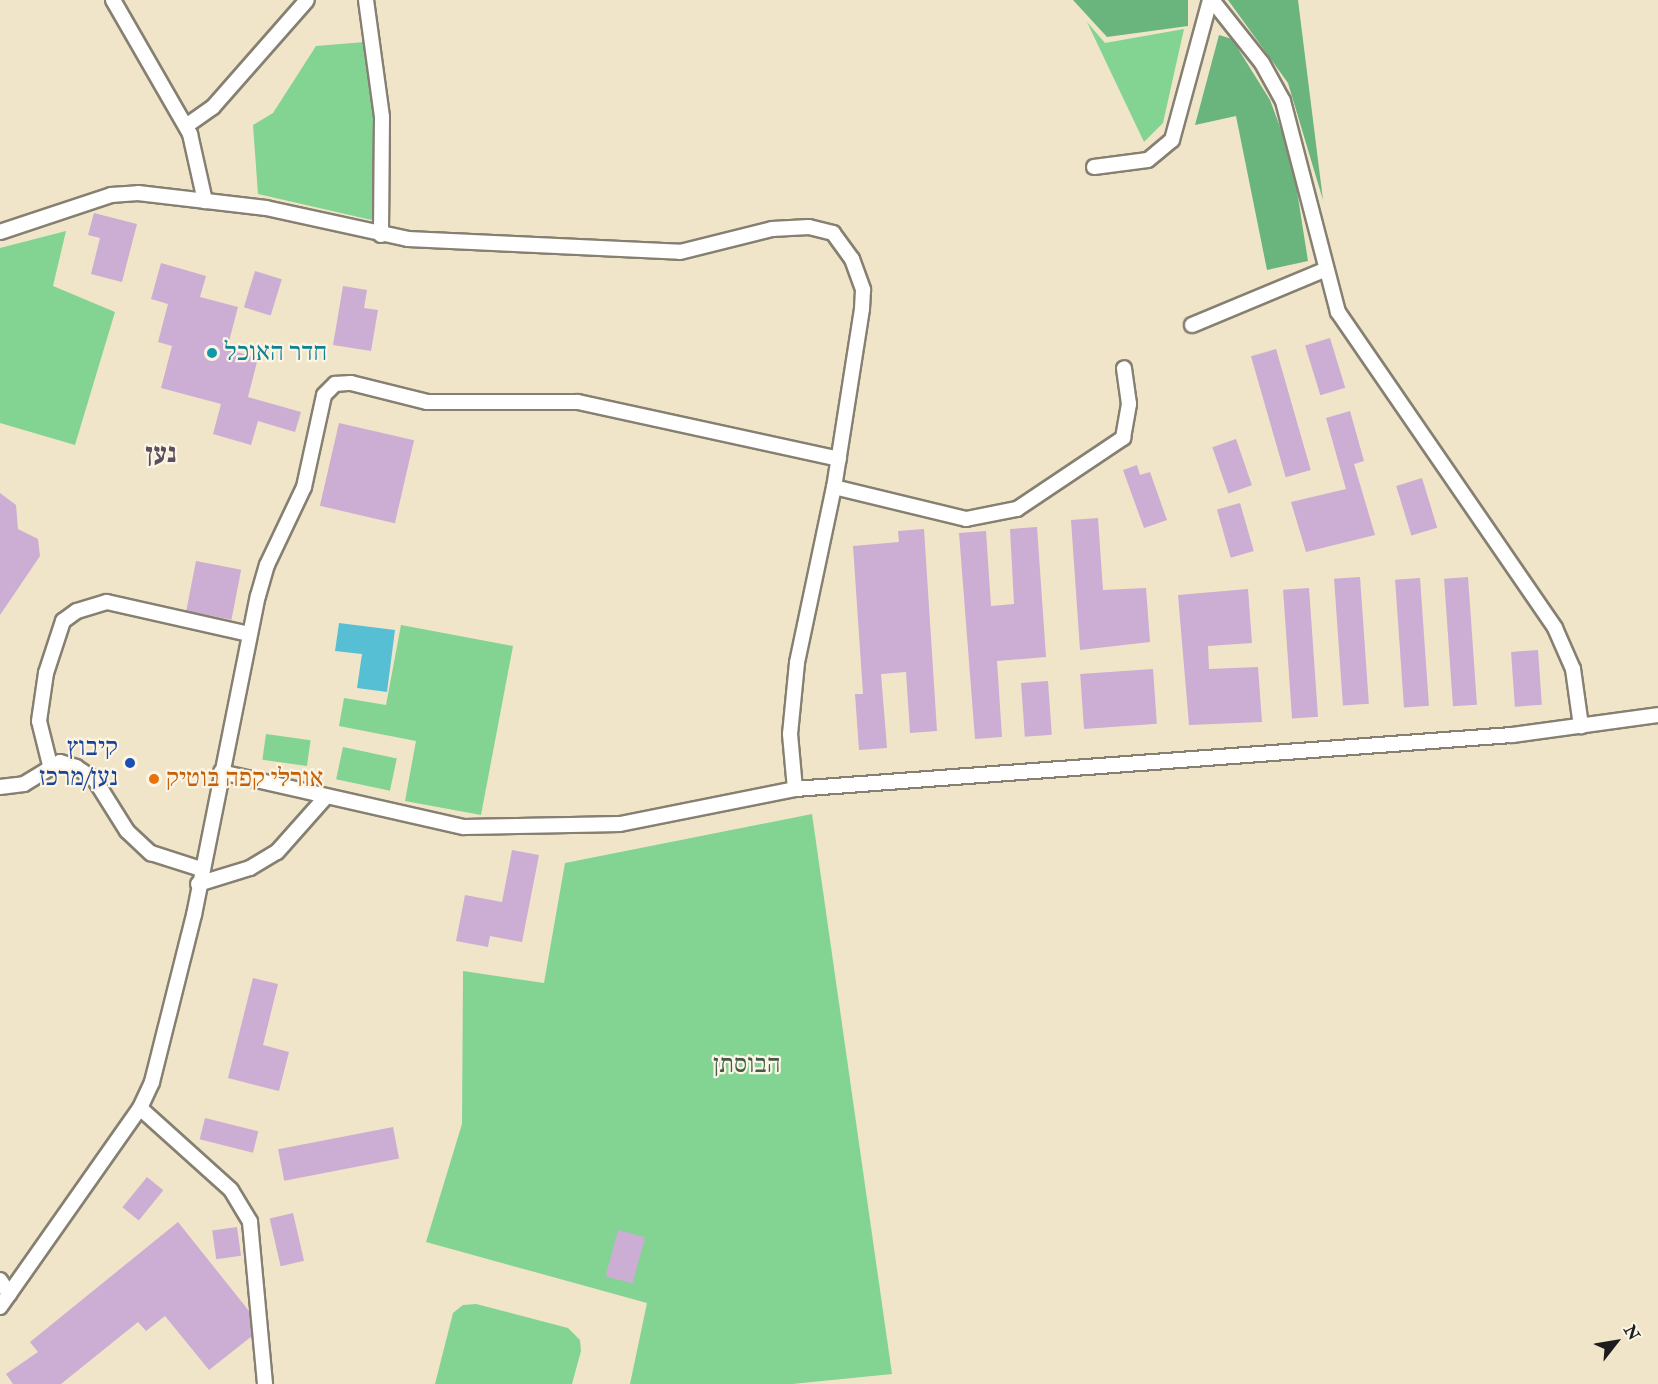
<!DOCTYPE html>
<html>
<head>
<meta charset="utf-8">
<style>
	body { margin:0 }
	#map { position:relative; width:1658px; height:1384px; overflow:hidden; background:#f0e5c8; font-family:"IM FELL Double Pica","Frank Ruhl Libre",serif }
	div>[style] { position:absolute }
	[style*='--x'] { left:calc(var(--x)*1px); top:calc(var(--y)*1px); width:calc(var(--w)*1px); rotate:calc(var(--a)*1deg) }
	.green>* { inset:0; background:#83d393; transform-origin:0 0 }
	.forest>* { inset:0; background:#6ab57d }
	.water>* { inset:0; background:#57bfd4 }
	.building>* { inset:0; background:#ccadd4; transform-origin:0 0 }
	.roads { filter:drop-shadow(2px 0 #868072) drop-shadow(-2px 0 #868072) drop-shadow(0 2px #868072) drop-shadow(0 -2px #868072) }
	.street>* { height:14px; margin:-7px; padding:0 7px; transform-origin:7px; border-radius:7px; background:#fff }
	.dots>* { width:16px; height:16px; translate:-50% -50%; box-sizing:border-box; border:3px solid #fcf5e5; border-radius:50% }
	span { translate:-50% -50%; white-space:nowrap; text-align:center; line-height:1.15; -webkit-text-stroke:4.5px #fcf5e5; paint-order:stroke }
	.culture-label { font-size:26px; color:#0d838f }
	.left { translate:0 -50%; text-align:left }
	.transit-label { font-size:26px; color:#164399 }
	.right { translate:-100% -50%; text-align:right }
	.food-label { font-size:26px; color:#c56008 }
	.park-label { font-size:26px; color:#405c46 }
	.quarter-label { font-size:28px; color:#5a4f5c; font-weight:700 }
	.north { position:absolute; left:1586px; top:1312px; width:60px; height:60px; -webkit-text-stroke:4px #fcf5e5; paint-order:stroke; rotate:59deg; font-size:16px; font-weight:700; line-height:24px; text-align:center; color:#1c1c1c }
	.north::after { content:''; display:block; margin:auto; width:21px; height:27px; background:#1c1c1c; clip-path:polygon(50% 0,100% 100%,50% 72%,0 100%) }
</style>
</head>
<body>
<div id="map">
	<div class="green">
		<i style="clip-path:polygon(1087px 22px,1105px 43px,1184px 29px,1163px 123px,1144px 142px)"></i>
		<i style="clip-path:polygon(365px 42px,373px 96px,376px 221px,258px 194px,253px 125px,273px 113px,316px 46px)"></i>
		<i style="clip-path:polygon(66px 231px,53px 286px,115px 312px,75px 445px,0 423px,0 248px)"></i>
		<i style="clip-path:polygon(401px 625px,513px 646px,481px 815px,405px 801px,416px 741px,339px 726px,344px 698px,386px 705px)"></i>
		<i style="left:266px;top:734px;width:45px;height:26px;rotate:8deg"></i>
		<i style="left:343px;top:747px;width:55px;height:33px;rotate:12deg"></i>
		<i style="clip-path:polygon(812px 814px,892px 1374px,792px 1384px,630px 1384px,647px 1303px,426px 1242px,462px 1124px,463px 971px,544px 983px,565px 863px)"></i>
		<i style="clip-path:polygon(476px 1304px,568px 1328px,580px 1340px,581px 1351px,572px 1384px,435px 1384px,453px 1313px,463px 1305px)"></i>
	</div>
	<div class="forest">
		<i style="clip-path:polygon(1073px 0,1188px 0,1188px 26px,1107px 37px)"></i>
		<i style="clip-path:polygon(1228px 0,1298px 0,1323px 200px,1288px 83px)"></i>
		<i style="clip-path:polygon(1219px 35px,1232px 39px,1270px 100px,1292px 159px,1308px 261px,1267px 270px,1236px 116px,1195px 125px)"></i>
	</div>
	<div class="water">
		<i style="clip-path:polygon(339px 623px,395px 630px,387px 692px,357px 688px,362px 654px,335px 651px)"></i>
	</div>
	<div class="building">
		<i style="clip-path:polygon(94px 213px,137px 224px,122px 282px,91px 274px,100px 238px,88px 235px)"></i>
		<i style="clip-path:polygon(161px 263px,206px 276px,200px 297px,238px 307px,227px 349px,258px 358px,248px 397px,301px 412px,295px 432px,258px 421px,251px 445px,213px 434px,221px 404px,161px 388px,172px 346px,158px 342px,168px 304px,151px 299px)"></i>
		<i style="left:255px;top:271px;width:28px;height:38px;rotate:17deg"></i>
		<i style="clip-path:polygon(343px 286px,367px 290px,364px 308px,378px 310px,371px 351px,333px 345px)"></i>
		<i style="left:1330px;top:338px;width:52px;height:26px;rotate:73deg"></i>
		<i style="left:1276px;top:349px;width:126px;height:26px;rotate:74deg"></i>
		<i style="clip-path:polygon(1350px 411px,1364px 461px,1354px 464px,1375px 535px,1306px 552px,1291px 502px,1346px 489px,1326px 418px)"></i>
		<i style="left:339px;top:423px;width:77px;height:85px;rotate:13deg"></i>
		<i style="left:1236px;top:439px;width:49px;height:25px;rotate:71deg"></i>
		<i style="clip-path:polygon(1137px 465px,1140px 475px,1150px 472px,1167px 520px,1144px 528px,1123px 470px)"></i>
		<i style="left:1422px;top:478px;width:52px;height:27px;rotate:73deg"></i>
		<i style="clip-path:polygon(0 493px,16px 505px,18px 529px,38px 539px,40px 556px,0 615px)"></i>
		<i style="left:1240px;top:503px;width:50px;height:24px;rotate:74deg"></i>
		<i style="clip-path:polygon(1098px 518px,1103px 590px,1146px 588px,1150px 642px,1080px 650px,1071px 520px)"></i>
		<i style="clip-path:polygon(1037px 527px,1046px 657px,997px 661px,1002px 737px,975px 739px,959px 533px,986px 531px,991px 606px,1014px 604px,1010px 529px)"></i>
		<i style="clip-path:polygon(924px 529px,937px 731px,910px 733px,906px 672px,881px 674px,887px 748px,859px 750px,855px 694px,863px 694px,853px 546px,899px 542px,898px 531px)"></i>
		<i style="left:196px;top:561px;width:46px;height:51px;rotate:11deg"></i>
		<i style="left:1360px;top:577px;width:127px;height:26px;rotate:86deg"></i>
		<i style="left:1468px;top:577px;width:128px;height:24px;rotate:86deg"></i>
		<i style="left:1420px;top:578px;width:128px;height:25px;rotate:86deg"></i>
		<i style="left:1309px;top:588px;width:129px;height:26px;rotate:86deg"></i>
		<i style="clip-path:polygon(1248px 589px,1252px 643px,1208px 646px,1209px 669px,1258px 667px,1262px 722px,1189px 725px,1178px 595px)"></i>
		<i style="left:1538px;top:650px;width:55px;height:27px;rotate:86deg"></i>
		<i style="left:1153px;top:669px;width:55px;height:73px;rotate:86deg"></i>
		<i style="left:1048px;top:681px;width:54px;height:27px;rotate:86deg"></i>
		<i style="clip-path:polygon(512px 850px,539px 855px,522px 942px,490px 936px,488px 947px,456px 941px,465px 895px,502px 902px)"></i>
		<i style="clip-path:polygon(253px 978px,278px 984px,263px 1045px,289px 1052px,279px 1091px,228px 1078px)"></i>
		<i style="left:205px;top:1118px;width:55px;height:22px;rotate:14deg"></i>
		<i style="left:393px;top:1127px;width:32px;height:117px;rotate:79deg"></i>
		<i style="left:147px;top:1177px;width:21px;height:39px;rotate:39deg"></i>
		<i style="left:293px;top:1213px;width:49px;height:24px;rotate:77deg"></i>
		<i style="clip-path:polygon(178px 1222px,249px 1311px,252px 1336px,209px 1370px,165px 1316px,146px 1331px,138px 1322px,61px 1384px,13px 1384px,6px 1374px,38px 1352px,30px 1342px)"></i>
		<i style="left:237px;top:1227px;width:29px;height:25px;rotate:82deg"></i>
		<i style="left:618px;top:1230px;width:28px;height:48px;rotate:15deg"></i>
	</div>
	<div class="roads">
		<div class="street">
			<i style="--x:113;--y:0;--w:155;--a:60.1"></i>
			<i style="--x:190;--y:134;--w:69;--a:77.4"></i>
			<i style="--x:366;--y:0;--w:118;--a:82.2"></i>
			<i style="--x:382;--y:117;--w:118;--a:90.5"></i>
			<i style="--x:1212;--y:0;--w:80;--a:51.6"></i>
			<i style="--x:1262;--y:63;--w:43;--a:61.1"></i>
			<i style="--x:1283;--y:101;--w:218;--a:75.4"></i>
			<i style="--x:1338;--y:312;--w:383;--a:55.5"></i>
			<i style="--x:1555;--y:628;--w:45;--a:66.3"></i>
			<i style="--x:1573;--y:669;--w:58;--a:82"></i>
			<i style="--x:186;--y:126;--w:33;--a:-35"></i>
			<i style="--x:213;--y:107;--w:142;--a:-48.7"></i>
			<i style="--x:1094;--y:167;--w:54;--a:-7.4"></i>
			<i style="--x:1148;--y:160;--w:31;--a:-40"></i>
			<i style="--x:1172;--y:140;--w:145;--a:-74.8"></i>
			<i style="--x:0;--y:232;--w:117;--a:-18.4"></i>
			<i style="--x:111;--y:195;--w:27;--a:-4"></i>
			<i style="--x:138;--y:193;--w:129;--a:6.7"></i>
			<i style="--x:266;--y:208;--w:145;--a:12.3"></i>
			<i style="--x:408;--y:239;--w:272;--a:2.7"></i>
			<i style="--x:680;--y:252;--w:95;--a:-14"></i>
			<i style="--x:772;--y:229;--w:37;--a:-3"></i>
			<i style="--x:809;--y:227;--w:25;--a:14"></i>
			<i style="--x:833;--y:233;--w:32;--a:54"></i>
			<i style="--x:852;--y:259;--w:33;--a:70"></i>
			<i style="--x:863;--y:290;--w:19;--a:93"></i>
			<i style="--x:862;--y:309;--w:180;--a:98.9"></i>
			<i style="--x:834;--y:487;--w:180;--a:101.9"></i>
			<i style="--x:797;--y:663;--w:71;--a:95.6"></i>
			<i style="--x:790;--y:734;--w:55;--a:84.8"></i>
			<i style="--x:1192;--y:325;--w:143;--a:-22.6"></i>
			<i style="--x:834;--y:487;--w:136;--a:13.6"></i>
			<i style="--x:966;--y:519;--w:52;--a:-11.1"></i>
			<i style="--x:1017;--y:509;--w:128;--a:-33.8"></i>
			<i style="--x:1123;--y:438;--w:35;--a:-80"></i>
			<i style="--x:1129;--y:404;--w:36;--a:-98"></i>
			<i style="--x:50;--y:765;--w:45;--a:-104"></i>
			<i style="--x:39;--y:721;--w:49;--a:-81.7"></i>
			<i style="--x:46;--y:673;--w:55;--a:-71.9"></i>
			<i style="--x:63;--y:621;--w:17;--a:-36"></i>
			<i style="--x:77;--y:611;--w:31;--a:-17"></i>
			<i style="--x:107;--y:602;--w:146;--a:12.7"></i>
			<i style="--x:221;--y:772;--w:249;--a:12.8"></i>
			<i style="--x:464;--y:827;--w:156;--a:-1.1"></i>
			<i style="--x:620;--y:824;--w:178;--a:-11.3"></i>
			<i style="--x:795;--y:789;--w:719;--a:-4.31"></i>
			<i style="--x:1512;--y:735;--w:147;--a:-7.8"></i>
			<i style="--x:0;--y:787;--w:24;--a:-7"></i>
			<i style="--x:24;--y:784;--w:42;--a:-31.4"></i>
			<i style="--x:60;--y:762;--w:17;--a:17"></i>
			<i style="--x:76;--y:767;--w:23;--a:34"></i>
			<i style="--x:95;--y:780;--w:60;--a:57.9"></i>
			<i style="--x:127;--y:831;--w:33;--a:43"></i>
			<i style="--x:151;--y:853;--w:52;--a:17.7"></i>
			<i style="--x:198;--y:884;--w:54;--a:-17.1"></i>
			<i style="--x:250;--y:868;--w:31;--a:-31"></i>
			<i style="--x:277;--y:852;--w:72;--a:-48.4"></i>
			<i style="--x:140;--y:1108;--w:122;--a:42"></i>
			<i style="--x:231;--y:1190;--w:37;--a:59"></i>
			<i style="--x:250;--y:1222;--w:163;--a:84.7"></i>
			<i style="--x:0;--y:1280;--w:17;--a:57"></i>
			<i style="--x:0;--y:1307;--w:243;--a:-54.9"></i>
			<i style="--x:140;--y:1108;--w:29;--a:-65"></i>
			<i style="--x:152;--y:1082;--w:172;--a:-75.9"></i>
			<i style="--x:194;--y:915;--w:325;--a:-78.7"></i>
			<i style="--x:258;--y:596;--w:32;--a:-74"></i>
			<i style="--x:267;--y:565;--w:86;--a:-64.6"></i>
			<i style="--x:304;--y:487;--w:94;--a:-77.7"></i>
			<i style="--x:324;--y:395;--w:16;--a:-45"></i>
			<i style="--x:335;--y:384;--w:16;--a:-4"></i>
			<i style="--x:351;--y:383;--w:78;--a:14"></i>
			<i style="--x:427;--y:402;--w:151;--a:0"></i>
			<i style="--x:578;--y:402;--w:267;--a:12.3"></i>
		</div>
	</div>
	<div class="dots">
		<i style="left:212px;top:353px;background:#0f9aa8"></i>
		<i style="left:130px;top:763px;background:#1a4fb4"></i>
		<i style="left:154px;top:779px;background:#e8710a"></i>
	</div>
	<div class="culture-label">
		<span class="left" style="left:224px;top:353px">חדר האוכל</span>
	</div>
	<div class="transit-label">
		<span class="right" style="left:118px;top:763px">קיבוץ<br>נען/מרכז</span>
	</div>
	<div class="food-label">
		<span class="left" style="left:166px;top:779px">אורלי קפה בוטיק</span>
	</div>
	<div class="park-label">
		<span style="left:747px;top:1065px">הבוסתן</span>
	</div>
	<div class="quarter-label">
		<span style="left:161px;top:454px">נען</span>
	</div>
	<div class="north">N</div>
</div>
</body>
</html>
